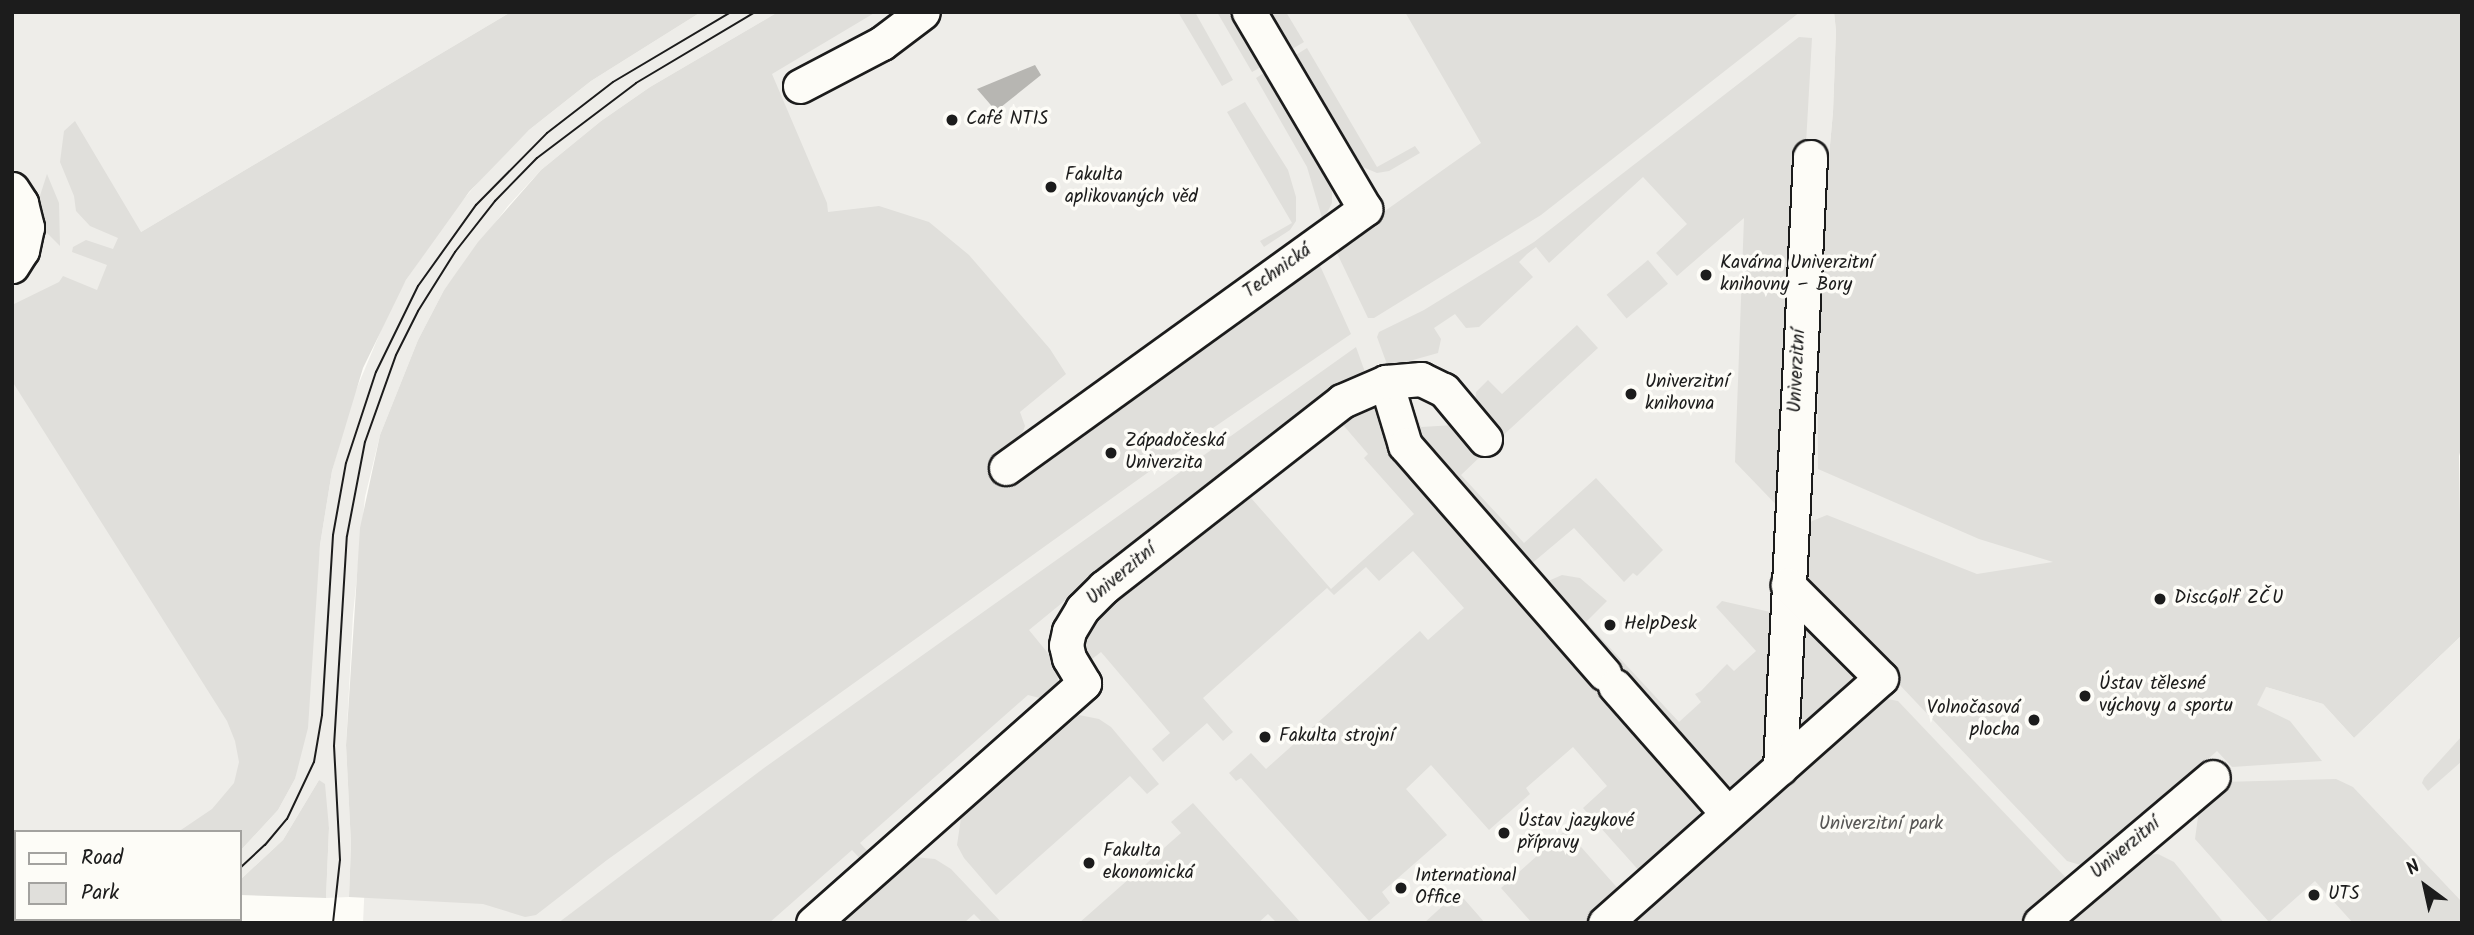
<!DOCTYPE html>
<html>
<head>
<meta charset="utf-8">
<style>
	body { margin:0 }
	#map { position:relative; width:2474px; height:935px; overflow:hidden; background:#fdfcf7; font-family:Kalam,sans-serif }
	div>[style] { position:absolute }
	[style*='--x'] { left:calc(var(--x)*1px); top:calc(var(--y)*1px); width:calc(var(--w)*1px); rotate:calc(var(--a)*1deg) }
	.built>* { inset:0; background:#eeede9 }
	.green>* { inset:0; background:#e0dfdb; transform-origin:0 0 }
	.water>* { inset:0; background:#b7b6b2 }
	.roads { filter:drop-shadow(2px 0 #1c1c1c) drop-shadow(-2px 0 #1c1c1c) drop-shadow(0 2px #1c1c1c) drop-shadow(0 -2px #1c1c1c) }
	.street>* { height:33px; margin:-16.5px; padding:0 16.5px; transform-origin:16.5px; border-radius:16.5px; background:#fdfcf7 }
	.tram>* { height:2px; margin:-1px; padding:0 1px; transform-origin:1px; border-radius:1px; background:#1c1c1c }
	.dots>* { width:19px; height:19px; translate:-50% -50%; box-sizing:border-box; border:4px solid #fdfcf7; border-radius:50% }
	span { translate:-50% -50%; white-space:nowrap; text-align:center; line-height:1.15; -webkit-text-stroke:7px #fdfcf7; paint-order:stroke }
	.poi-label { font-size:19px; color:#1c1c1c }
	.left { translate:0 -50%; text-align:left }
	.right { translate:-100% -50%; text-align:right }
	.street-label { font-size:19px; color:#1c1c1c }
	.park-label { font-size:19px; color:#575655 }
	.frame { position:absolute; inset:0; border:14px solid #1c1c1c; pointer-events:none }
	.legend { position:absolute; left:14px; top:830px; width:228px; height:91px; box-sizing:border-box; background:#fdfcf7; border:2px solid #a3a29f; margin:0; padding:9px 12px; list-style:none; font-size:21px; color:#1c1c1c }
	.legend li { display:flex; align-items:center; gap:14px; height:35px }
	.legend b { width:35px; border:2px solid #a3a29f }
	.north { position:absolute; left:2390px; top:851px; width:70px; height:70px; -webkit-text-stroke:5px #fdfcf7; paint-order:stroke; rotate:327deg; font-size:19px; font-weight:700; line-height:28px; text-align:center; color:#1c1c1c }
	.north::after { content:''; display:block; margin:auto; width:24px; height:32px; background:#1c1c1c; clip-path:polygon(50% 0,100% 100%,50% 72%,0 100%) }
</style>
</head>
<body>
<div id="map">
	<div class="built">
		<i style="clip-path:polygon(12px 12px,511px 12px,141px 232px,285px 767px,234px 832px,16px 832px,16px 919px,94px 919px,88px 923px,12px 923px)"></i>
		<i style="clip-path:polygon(701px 12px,778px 12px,650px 87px,601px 121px,541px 170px,508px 206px,444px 290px,418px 340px,380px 435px,365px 497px,353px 615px,346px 745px,351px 844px,349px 897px,326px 898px,329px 828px,319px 780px,283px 840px,240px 880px,240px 851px,278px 810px,295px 779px,320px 545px,332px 471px,351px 402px,390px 309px,406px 280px,456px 208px,492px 166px,529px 130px,591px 81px)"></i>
		<i style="clip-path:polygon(825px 12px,1834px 12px,1836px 31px,1833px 112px,1817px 288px,2055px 563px,2266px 687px,2323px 704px,2354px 738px,2462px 635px,2462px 923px,363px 923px,369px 794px,408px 438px)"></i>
	</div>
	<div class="green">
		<i style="clip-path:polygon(511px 12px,701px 12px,591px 81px,529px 130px,469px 192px,406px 280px,363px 368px,332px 471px,320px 545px,308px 728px,295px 779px,278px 810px,240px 851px,240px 832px,178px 832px,212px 809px,234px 783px,239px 762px,235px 741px,227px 721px,12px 381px,12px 305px,59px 282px,63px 276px,97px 290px,107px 265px,72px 252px,73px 247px,86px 240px,113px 249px,118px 238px,90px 226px,76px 211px,74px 196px,60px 162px,64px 131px,75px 121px,141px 232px)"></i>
		<i style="clip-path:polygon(778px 12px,876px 12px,772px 74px,827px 203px,828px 212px,879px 206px,929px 222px,969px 255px,1050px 349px,1066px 374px,1020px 412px,1025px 426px,1019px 442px,1317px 259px,1351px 334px,1150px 471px,607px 860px,536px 915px,525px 917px,483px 904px,349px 897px,351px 844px,346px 745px,360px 528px,380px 435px,418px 340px,444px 290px,478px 242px,541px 170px,601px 121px,650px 87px)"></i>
		<i style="clip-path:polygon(1178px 12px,1195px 12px,1233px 80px,1222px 86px)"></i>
		<i style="clip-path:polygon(1217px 12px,1232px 12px,1263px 66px,1252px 72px)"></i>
		<i style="clip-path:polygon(1264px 12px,1286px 12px,1304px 42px,1287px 52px)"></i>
		<i style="clip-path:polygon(1405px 12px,1800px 12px,1541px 215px,1374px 318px,1368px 318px,1334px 247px,1481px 143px)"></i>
		<i style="clip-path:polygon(1834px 12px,2462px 12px,2462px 445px,2459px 456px,2462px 635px,2354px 738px,2323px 704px,2266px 687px,2257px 705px,2290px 721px,2322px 761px,2232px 767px,2217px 751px,2087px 867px,2067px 861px,1896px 681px,1898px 678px,1804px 576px,1806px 528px,1812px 521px,1827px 515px,1977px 574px,2053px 562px,1979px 539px,1818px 469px,1817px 288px,1833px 112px,1836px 31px)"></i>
		<i style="clip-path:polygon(1799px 37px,1812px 38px,1785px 514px,1735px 462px,1744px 218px,1677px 276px,1656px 253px,1687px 224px,1643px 177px,1549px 263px,1536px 247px,1527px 254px,1519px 262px,1533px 277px,1479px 327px,1466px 328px,1455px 314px,1434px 328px,1441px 339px,1438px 353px,1388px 367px,1377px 337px,1379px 332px,1424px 310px,1534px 242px)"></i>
		<i style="clip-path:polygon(1307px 48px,1377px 167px,1415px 146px,1420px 153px,1389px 171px,1377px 173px,1358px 165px,1291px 58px)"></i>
		<i style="clip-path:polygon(1267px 71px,1332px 187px,1332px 203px,1323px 221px,1307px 167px,1256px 78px)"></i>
		<i style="clip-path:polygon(1245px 102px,1288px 170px,1296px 197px,1296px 221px,1290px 230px,1264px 247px,1260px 241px,1292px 223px,1227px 112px)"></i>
		<i style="clip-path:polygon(47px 174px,59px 203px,60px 246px,43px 229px,37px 205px)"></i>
		<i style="left:1648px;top:260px;width:31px;height:54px;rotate:50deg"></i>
		<i style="clip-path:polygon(1577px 325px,1598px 348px,1498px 440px,1475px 403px,1476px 392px,1488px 380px,1502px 394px)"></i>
		<i style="clip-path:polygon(1356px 347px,1365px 372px,1333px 389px,1194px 495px,1029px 630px,1056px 663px,1059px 689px,1048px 700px,1028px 695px,860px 843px,874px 858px,866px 865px,852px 850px,769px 923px,558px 923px,764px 768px)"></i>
		<i style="clip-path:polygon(1403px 395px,1411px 401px,1421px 427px,1455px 425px,1483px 454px,1461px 475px,1524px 543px,1596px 478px,1663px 550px,1637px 576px,1633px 573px,1624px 582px,1574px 528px,1530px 565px,1411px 441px)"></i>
		<i style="clip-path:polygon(1368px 405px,1381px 411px,1714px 810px,1642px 874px,1583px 808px,1607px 786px,1573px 747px,1526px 788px,1530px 794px,1489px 830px,1431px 765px,1406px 789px,1447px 835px,1382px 892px,1390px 903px,1369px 921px,1241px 778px,1236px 781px,1229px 773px,1251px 753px,1266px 769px,1420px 631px,1428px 640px,1464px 608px,1413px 551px,1379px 581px,1366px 567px,1334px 595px,1327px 588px,1203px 698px,1233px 732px,1223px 741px,1207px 723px,1163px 762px,1152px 749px,1170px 733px,1101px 652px,1082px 667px,1082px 624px,1244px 490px,1331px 589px,1414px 514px,1364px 458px,1368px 454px,1338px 419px)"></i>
		<i style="clip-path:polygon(1562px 575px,1580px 578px,1607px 601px,1586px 622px,1679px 722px,1701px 702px,1695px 694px,1701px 691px,1722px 669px,1727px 664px,1734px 671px,1756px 651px,1716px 607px,1722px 601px,1779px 614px,1771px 759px,1727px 798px,1546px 582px)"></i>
		<i style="clip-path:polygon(1794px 611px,1860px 679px,1790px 741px)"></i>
		<i style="clip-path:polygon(1877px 697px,1898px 701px,2070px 882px,2023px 923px,1623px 923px)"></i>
		<i style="clip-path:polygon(1079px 715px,1099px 719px,1111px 727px,1159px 784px,1147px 794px,1130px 776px,996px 895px,964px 858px,957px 845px,961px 818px)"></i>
		<i style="clip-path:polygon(2462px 736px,2462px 761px,2428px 791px,2422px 783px,2424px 778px)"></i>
		<i style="clip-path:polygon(2336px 779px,2353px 787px,2462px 902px,2462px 923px,2353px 923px,2315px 881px,2269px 922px,2195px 839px,2200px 802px,2221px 782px)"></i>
		<i style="clip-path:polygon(319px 780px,325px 784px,329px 828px,326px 898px,240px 895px,240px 880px,283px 840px)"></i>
		<i style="clip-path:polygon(1193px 803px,1301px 923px,1277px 923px,1268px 914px,1258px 923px,1079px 923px,1181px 833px,1171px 822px)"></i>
		<i style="clip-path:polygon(1566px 830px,1621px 892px,1588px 923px,1532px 923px,1501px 888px)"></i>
		<i style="clip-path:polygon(2158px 854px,2174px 862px,2224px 923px,2059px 923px,2135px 856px)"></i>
		<i style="clip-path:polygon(914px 857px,935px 859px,951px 869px,1002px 923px,983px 923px,974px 914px,964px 923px,832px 923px,897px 865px)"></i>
		<i style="clip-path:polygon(1458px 892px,1485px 923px,1424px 923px)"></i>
	</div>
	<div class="water">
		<i style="clip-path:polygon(1035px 65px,1041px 75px,996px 111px,977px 89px)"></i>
	</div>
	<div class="roads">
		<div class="street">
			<i style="--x:800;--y:86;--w:93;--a:-27.7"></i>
			<i style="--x:882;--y:43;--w:51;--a:-37.1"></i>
			<i style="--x:12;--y:189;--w:17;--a:57"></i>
			<i style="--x:21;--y:203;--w:25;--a:76"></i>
			<i style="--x:27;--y:227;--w:24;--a:102"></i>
			<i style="--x:22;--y:250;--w:19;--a:122"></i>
			<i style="--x:1386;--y:382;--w:66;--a:73.2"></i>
			<i style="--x:1405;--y:445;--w:303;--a:48.9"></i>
			<i style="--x:1006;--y:468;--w:443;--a:-35.8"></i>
			<i style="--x:1365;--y:209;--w:229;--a:-120.5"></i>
			<i style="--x:1615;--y:686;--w:169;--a:48.6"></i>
			<i style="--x:1780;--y:768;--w:612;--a:-87.19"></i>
			<i style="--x:813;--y:923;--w:362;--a:-41.5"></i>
			<i style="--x:1084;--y:683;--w:29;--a:-121"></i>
			<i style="--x:1069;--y:658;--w:13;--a:-103"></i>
			<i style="--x:1066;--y:645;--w:14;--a:-78"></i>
			<i style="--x:1069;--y:631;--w:26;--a:-59"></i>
			<i style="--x:1082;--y:609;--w:31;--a:-45"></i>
			<i style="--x:1104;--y:587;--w:302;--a:-38"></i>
			<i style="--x:1342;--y:401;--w:48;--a:-23.4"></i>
			<i style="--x:1386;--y:382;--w:35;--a:-5"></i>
			<i style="--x:1421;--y:379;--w:25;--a:26"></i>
			<i style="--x:1444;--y:390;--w:64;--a:50.1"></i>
			<i style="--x:1605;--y:923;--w:369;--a:-41.6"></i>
			<i style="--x:1881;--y:678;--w:132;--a:-135"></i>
			<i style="--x:2040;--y:923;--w:226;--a:-40.2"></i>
		</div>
	</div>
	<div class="tram">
		<i style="--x:240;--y:868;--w:34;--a:-43"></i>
		<i style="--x:265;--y:845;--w:34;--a:-50"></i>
		<i style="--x:287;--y:819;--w:63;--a:-64.7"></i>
		<i style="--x:314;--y:762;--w:48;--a:-80.3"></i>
		<i style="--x:322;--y:715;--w:180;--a:-86.5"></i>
		<i style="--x:333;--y:535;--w:73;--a:-79.8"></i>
		<i style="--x:346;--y:463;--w:96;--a:-71.8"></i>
		<i style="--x:376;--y:372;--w:96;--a:-64"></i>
		<i style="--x:418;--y:286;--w:100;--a:-54.4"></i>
		<i style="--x:476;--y:205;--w:101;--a:-45.4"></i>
		<i style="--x:547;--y:133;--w:83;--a:-37.7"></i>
		<i style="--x:613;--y:82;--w:137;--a:-30.7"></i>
		<i style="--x:162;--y:923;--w:6;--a:-39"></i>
		<i style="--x:333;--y:923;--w:63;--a:-83.7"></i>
		<i style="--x:340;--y:860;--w:114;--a:-93"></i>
		<i style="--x:334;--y:746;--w:210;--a:-86.5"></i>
		<i style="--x:347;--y:536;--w:96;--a:-79.2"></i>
		<i style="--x:365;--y:442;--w:92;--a:-70.4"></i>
		<i style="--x:396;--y:355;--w:49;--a:-63.4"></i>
		<i style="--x:418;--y:311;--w:70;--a:-57.9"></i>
		<i style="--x:455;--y:252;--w:65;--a:-51.9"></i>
		<i style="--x:495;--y:201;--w:60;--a:-45.7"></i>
		<i style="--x:537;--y:158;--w:124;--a:-37.1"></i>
		<i style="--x:636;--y:83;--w:139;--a:-30.8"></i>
	</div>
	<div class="dots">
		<i style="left:952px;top:120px;background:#1c1c1c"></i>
		<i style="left:1051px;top:187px;background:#1c1c1c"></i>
		<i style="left:1706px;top:275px;background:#1c1c1c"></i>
		<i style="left:1631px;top:394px;background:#1c1c1c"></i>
		<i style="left:1111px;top:453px;background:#1c1c1c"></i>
		<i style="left:2160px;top:599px;background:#1c1c1c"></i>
		<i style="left:1610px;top:625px;background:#1c1c1c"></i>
		<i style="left:2085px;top:696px;background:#1c1c1c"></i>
		<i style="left:2034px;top:720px;background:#1c1c1c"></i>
		<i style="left:1265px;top:737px;background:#1c1c1c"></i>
		<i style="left:1504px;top:833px;background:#1c1c1c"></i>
		<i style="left:1089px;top:863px;background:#1c1c1c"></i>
		<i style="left:1401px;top:888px;background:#1c1c1c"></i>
		<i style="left:2314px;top:895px;background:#1c1c1c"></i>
	</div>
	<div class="poi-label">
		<span class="left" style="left:966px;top:120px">Café NTIS</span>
		<span class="left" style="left:1065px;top:187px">Fakulta<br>aplikovaných věd</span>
		<span class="left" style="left:1720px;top:275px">Kavárna Univerzitní<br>knihovny – Bory</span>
		<span class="left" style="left:1645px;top:394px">Univerzitní<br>knihovna</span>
		<span class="left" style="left:1125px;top:453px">Západočeská<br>Univerzita</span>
		<span class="left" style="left:2174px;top:599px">DiscGolf ZČU</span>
		<span class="left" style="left:1624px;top:625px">HelpDesk</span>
		<span class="left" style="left:2099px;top:696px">Ústav tělesné<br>výchovy a sportu</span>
		<span class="right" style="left:2020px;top:720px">Volnočasová<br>plocha</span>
		<span class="left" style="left:1279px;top:737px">Fakulta strojní</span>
		<span class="left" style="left:1518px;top:833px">Ústav jazykové<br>přípravy</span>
		<span class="left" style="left:1103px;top:863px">Fakulta<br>ekonomická</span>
		<span class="left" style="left:1415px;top:888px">International<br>Office</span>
		<span class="left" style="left:2328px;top:895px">UTS</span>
	</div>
	<div class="street-label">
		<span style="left:1278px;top:272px;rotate:-36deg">Technická</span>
		<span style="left:1798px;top:371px;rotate:-87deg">Univerzitní</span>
		<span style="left:1122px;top:575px;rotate:-40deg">Univerzitní</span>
		<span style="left:2126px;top:849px;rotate:-40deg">Univerzitní</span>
	</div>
	<div class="park-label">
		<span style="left:1881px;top:825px">Univerzitní park</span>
	</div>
	<div class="frame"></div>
	<ul class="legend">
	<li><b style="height:9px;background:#fdfcf7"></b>Road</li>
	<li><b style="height:19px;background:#e0dfdb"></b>Park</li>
	</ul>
	<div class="north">N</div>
</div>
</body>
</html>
